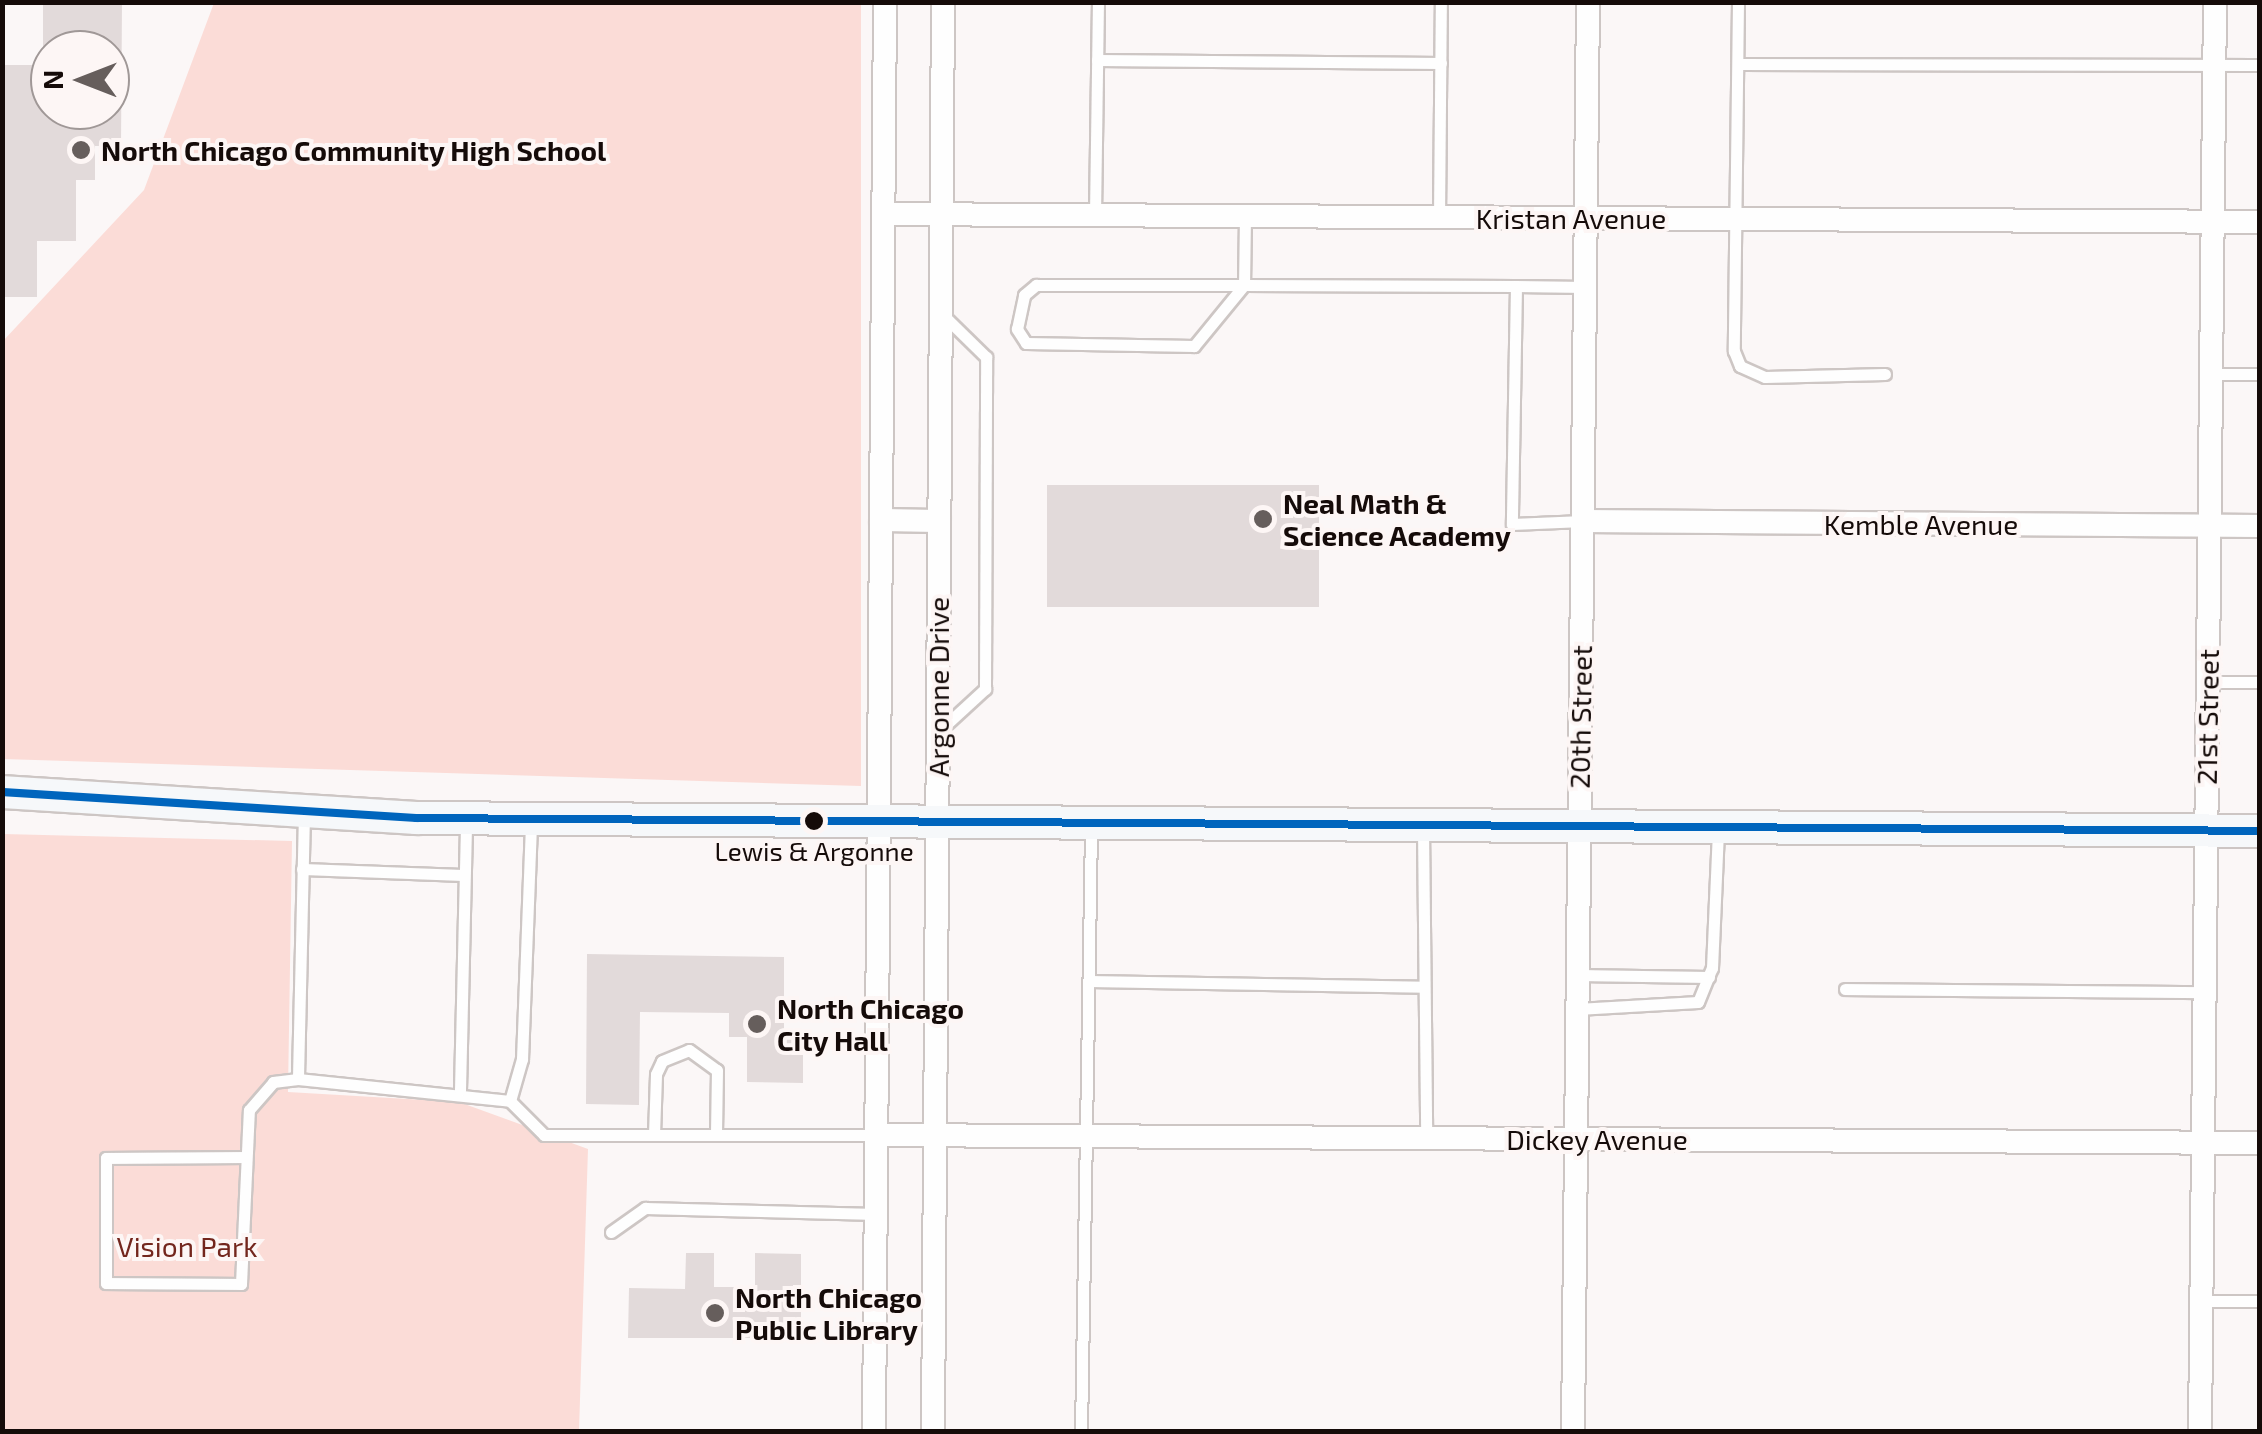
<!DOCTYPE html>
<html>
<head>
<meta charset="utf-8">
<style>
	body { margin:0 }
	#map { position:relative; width:2262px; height:1434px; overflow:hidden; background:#fbf7f7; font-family:"Exo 2",sans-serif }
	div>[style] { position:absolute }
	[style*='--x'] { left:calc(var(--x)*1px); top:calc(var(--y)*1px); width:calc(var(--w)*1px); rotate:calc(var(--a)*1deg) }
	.green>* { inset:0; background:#fbdcd7 }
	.building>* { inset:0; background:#e2dada; transform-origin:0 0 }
	.roads { filter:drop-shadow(2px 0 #cdc6c4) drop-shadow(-2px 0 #cdc6c4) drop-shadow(0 2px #cdc6c4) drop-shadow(0 -2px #cdc6c4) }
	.service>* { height:11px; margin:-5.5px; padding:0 5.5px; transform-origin:5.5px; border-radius:5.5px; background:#fefefe }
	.minor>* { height:22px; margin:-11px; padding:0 11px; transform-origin:11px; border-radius:11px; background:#fefefe }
	.secondary>* { height:32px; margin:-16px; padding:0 16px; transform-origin:16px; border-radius:16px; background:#f6f8fa }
	.bus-1>* { height:8px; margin:-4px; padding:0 4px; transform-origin:4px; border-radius:4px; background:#0065bd }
	.dots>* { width:28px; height:28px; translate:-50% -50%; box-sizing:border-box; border:5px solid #fdf6f5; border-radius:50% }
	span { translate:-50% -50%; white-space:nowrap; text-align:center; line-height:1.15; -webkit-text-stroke:8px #fdf6f5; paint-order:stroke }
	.bus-label { font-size:26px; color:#150b09 }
	.poi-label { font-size:28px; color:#150b09; font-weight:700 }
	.left { translate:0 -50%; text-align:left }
	.street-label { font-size:28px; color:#150b09 }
	.park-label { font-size:28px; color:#73261d }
	.frame { position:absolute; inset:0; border:5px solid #150b09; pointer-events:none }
	.north { position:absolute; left:30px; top:30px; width:100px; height:100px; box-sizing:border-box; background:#fdf6f5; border:2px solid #a09897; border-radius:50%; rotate:270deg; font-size:28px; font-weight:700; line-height:40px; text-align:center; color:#150b09 }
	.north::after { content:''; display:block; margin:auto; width:35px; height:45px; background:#665e5c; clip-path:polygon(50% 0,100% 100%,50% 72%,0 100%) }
</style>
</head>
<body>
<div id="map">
	<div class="green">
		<i style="clip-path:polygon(214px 3px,861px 3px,861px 786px,3px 759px,3px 341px,144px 190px)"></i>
		<i style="clip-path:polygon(3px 834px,292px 841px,288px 1092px,459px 1102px,588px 1149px,579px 1431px,3px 1432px)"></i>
	</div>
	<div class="building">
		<i style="clip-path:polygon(evenodd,43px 2px,122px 2px,121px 146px,95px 146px,95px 180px,76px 180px,76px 241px,37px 241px,37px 297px,2px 297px,2px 65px,43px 65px,43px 2px,50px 50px,110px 50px,110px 110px,50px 110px,50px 50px)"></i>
		<i style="left:1047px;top:485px;width:272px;height:122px"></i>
		<i style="clip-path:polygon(587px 954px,784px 957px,784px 1036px,803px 1036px,803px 1083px,747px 1082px,747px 1037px,729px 1037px,729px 1013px,640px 1012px,639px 1105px,586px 1104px)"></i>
		<i style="clip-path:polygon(686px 1253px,714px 1253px,714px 1287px,755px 1287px,755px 1253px,801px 1254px,801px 1338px,628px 1338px,629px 1288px,685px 1289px)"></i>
	</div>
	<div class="roads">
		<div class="service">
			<i style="--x:1738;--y:2;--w:349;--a:90.7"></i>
			<i style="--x:1734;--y:351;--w:16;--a:68"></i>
			<i style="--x:1740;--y:366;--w:27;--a:24"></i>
			<i style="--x:1765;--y:377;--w:120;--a:-1.4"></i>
			<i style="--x:1097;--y:60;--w:344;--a:0.5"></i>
			<i style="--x:1738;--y:64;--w:522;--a:0.11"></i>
			<i style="--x:1095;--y:215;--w:213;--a:-89.2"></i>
			<i style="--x:1245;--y:216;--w:69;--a:90.8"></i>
			<i style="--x:1244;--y:285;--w:79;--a:129.3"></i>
			<i style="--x:1194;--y:346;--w:168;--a:-179"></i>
			<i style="--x:1026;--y:343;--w:17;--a:-123"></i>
			<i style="--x:1017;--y:329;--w:35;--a:-78"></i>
			<i style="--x:1024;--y:295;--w:16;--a:-40"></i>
			<i style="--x:1036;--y:285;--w:208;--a:0"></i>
			<i style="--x:1244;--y:285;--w:272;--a:0.2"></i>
			<i style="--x:1516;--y:286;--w:69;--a:0.8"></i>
			<i style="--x:1439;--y:217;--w:215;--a:-89.5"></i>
			<i style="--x:1516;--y:286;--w:238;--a:91"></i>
			<i style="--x:1512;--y:524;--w:71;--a:-2.4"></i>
			<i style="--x:2211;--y:374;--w:49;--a:0"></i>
			<i style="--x:2208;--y:682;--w:52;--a:0"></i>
			<i style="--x:938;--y:732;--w:64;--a:-42.5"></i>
			<i style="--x:985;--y:689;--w:332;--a:-89.8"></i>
			<i style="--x:986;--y:357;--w:63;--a:-135.6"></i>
			<i style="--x:304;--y:813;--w:266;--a:91.3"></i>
			<i style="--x:298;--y:1079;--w:213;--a:5.9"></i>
			<i style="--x:510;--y:1101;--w:48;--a:45"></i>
			<i style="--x:544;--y:1135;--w:333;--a:0"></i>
			<i style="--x:1423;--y:828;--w:310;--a:89.4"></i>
			<i style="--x:302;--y:869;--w:162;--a:2.1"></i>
			<i style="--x:1578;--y:975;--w:131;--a:0.9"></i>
			<i style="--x:1089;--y:981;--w:335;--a:1"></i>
			<i style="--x:1845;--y:989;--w:360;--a:0.5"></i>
			<i style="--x:1577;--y:1009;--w:121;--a:-3.3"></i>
			<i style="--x:1698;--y:1002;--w:37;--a:-68"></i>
			<i style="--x:1712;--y:968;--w:137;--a:-87.5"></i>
			<i style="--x:460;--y:1090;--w:267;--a:-88.7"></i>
			<i style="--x:510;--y:1101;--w:44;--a:-74.1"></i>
			<i style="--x:522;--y:1059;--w:236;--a:-87.8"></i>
			<i style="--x:654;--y:1135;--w:61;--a:-88.1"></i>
			<i style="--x:656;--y:1074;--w:14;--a:-65"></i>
			<i style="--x:662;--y:1061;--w:29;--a:-22"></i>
			<i style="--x:689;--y:1050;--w:34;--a:36"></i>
			<i style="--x:717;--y:1070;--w:65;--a:90.9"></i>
			<i style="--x:243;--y:1157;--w:137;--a:179.6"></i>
			<i style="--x:106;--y:1158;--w:125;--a:90"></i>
			<i style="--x:106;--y:1283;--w:135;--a:0.4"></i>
			<i style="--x:241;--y:1284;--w:174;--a:-87.4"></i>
			<i style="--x:249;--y:1110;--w:37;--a:-49"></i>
			<i style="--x:273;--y:1082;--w:25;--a:-7"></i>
			<i style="--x:611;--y:1232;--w:42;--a:-35.2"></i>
			<i style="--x:645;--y:1208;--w:231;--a:1.5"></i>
			<i style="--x:2202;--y:1301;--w:58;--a:0"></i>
			<i style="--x:1081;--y:1432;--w:606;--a:-89.05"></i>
		</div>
		<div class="minor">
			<i style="--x:883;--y:214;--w:1377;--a:0.33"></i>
			<i style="--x:881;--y:520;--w:58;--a:1"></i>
			<i style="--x:1583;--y:521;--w:677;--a:0.42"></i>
			<i style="--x:877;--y:1135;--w:1383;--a:0.33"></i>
			<i style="--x:874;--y:1432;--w:1430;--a:-89.56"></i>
			<i style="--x:933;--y:1432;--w:1430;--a:-89.6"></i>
			<i style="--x:1573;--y:1432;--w:1430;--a:-89.4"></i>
			<i style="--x:2200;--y:1432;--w:1430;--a:-89.4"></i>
		</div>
		<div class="secondary">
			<i style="--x:2;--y:792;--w:415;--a:3.6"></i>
			<i style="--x:416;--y:818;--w:1844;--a:0.4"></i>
		</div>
	</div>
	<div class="bus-1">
		<i style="--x:2;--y:792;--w:415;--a:3.6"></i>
		<i style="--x:416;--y:818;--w:1844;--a:0.4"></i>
	</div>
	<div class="dots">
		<i style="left:81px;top:150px;background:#665e5c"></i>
		<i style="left:1263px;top:519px;background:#665e5c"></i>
		<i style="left:814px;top:821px;background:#150b09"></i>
		<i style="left:757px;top:1024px;background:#665e5c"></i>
		<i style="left:715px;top:1313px;background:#665e5c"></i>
	</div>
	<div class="bus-label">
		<span style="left:814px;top:851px">Lewis &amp; Argonne</span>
	</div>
	<div class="poi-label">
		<span class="left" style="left:101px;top:150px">North Chicago Community High School</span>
		<span class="left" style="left:1283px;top:519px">Neal Math &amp;<br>Science Academy</span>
		<span class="left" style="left:777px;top:1024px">North Chicago<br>City Hall</span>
		<span class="left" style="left:735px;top:1313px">North Chicago<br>Public Library</span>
	</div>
	<div class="street-label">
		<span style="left:1571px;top:218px">Kristan Avenue</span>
		<span style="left:1921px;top:524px">Kemble Avenue</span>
		<span style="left:938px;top:687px;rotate:-90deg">Argonne Drive</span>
		<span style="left:1580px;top:717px;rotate:-89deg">20th Street</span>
		<span style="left:2207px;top:717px;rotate:-89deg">21st Street</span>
		<span style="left:1597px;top:1139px">Dickey Avenue</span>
	</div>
	<div class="park-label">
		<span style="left:187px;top:1246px">Vision Park</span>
	</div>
	<div class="frame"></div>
	<div class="north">N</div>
</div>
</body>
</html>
